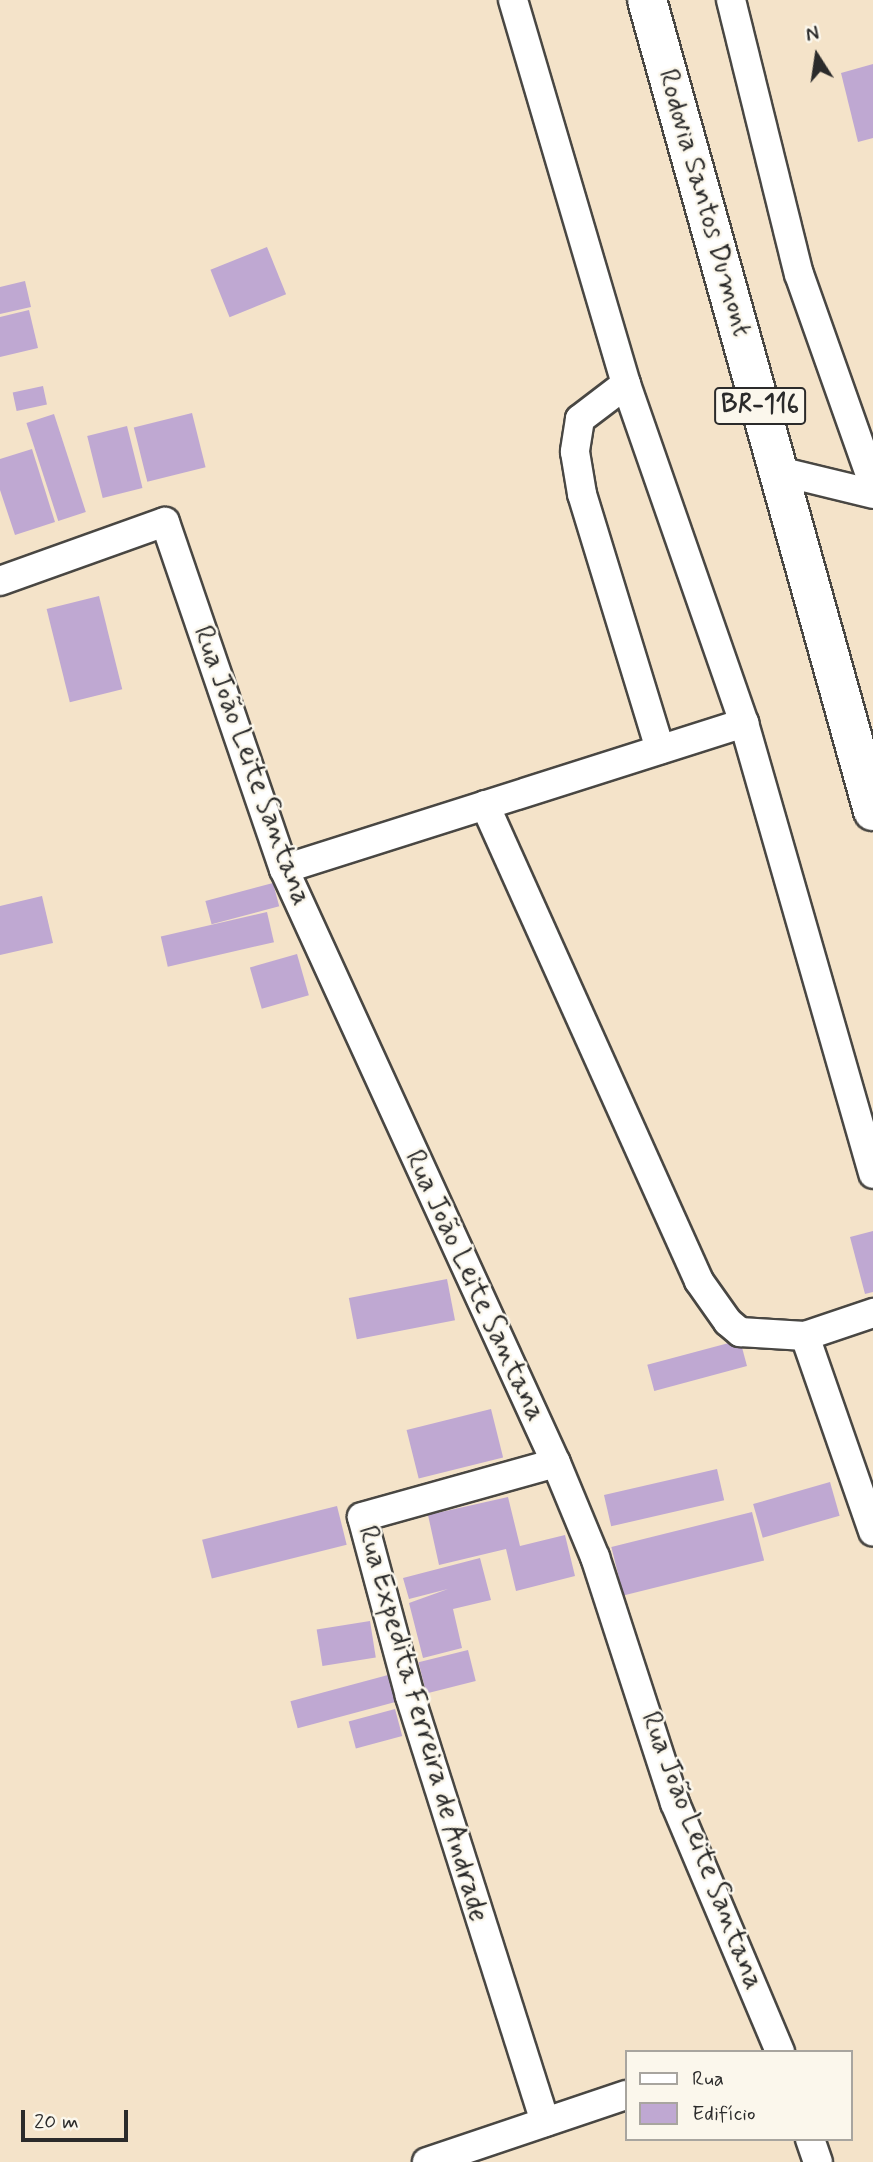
<!DOCTYPE html>
<html>
<head>
<meta charset="utf-8">
<style>
	body { margin:0 }
	#map { position:relative; width:873px; height:2162px; overflow:hidden; background:#f4e3c9; font-family:Mynerve,sans-serif }
	div>[style] { position:absolute }
	[style*='--x'] { left:calc(var(--x)*1px); top:calc(var(--y)*1px); width:calc(var(--w)*1px); rotate:calc(var(--a)*1deg) }
	.building>* { inset:0; background:#bfa8d2; transform-origin:0 0 }
	.roads { filter:drop-shadow(2px 0 #494743) drop-shadow(-2px 0 #494743) drop-shadow(0 2px #494743) drop-shadow(0 -2px #494743) }
	.street>* { height:28px; margin:-14px; padding:0 14px; transform-origin:14px; border-radius:14px; background:#fff }
	.highway>* { height:38px; margin:-19px; padding:0 19px; transform-origin:19px; border-radius:19px; background:#fff }
	span { translate:-50% -50%; white-space:nowrap; text-align:center; line-height:1.15; -webkit-text-stroke:5px #fbf7ec; paint-order:stroke }
	.shield-label span { padding:2px 5px; background:#fbf7ec; border:2px solid; border-radius:5px; -webkit-text-stroke-width:0 }
	.shield-label { font-size:26px; color:#2b2b2b; font-weight:700 }
	.street-label { font-size:28px; color:#2b2b2b }
	.legend { position:absolute; left:625px; top:2050px; width:228px; height:91px; box-sizing:border-box; background:#fbf7ec; border:2px solid #a8a59f; margin:0; padding:9px 12px; list-style:none; font-size:21px; color:#2b2b2b }
	.legend li { display:flex; align-items:center; gap:14px; height:35px }
	.legend b { width:35px; border:2px solid #a8a59f }
	.north { position:absolute; left:782px; top:21px; width:70px; height:70px; -webkit-text-stroke:5px #fbf7ec; paint-order:stroke; rotate:348deg; font-size:19px; font-weight:700; line-height:28px; text-align:center; color:#2b2b2b }
	.north::after { content:''; display:block; margin:auto; width:24px; height:32px; background:#2b2b2b; clip-path:polygon(50% 0,100% 100%,50% 72%,0 100%) }
	.scale { position:absolute; left:21px; top:2110px; width:107px; height:32px; box-sizing:border-box; border:4px solid #2b2b2b; border-top:0; padding-left:9px; font-size:21px; line-height:24px; white-space:nowrap; color:#2b2b2b; -webkit-text-stroke:5px #fbf7ec; paint-order:stroke }
</style>
</head>
<body>
<div id="map">
	<div class="building">
		<i style="clip-path:polygon(873px 64px,873px 138px,858px 142px,841px 73px)"></i>
		<i style="left:267px;top:247px;width:51px;height:61px;rotate:68deg"></i>
		<i style="clip-path:polygon(25px 281px,31px 307px,0 314px,0 287px)"></i>
		<i style="clip-path:polygon(29px 310px,38px 348px,0 357px,0 317px)"></i>
		<i style="left:43px;top:386px;width:19px;height:31px;rotate:78deg"></i>
		<i style="left:192px;top:413px;width:56px;height:60px;rotate:76deg"></i>
		<i style="left:54px;top:414px;width:103px;height:29px;rotate:72deg"></i>
		<i style="left:127px;top:426px;width:64px;height:41px;rotate:76deg"></i>
		<i style="clip-path:polygon(32px 449px,55px 522px,15px 535px,0 490px,0 459px)"></i>
		<i style="left:99px;top:596px;width:96px;height:54px;rotate:76deg"></i>
		<i style="left:273px;top:883px;width:24px;height:70px;rotate:75deg"></i>
		<i style="clip-path:polygon(42px 896px,53px 943px,0 955px,0 906px)"></i>
		<i style="left:267px;top:912px;width:31px;height:109px;rotate:77deg"></i>
		<i style="left:297px;top:954px;width:43px;height:49px;rotate:74deg"></i>
		<i style="clip-path:polygon(873px 1231px,873px 1292px,865px 1294px,850px 1237px)"></i>
		<i style="left:447px;top:1279px;width:42px;height:100px;rotate:79deg"></i>
		<i style="left:740px;top:1340px;width:27px;height:96px;rotate:75deg"></i>
		<i style="left:491px;top:1409px;width:50px;height:87px;rotate:76deg"></i>
		<i style="left:717px;top:1469px;width:32px;height:116px;rotate:77deg"></i>
		<i style="left:830px;top:1482px;width:35px;height:80px;rotate:74deg"></i>
		<i style="clip-path:polygon(508px 1497px,520px 1546px,565px 1535px,575px 1576px,516px 1591px,506px 1549px,439px 1565px,428px 1515px)"></i>
		<i style="left:337px;top:1506px;width:40px;height:139px;rotate:76deg"></i>
		<i style="left:752px;top:1512px;width:50px;height:145px;rotate:76deg"></i>
		<i style="clip-path:polygon(480px 1558px,491px 1600px,453px 1609px,462px 1648px,423px 1658px,409px 1603px,448px 1589px,409px 1599px,403px 1578px)"></i>
		<i style="left:370px;top:1621px;width:37px;height:54px;rotate:81deg"></i>
		<i style="left:468px;top:1650px;width:32px;height:51px;rotate:76deg"></i>
		<i style="left:388px;top:1675px;width:28px;height:101px;rotate:75deg"></i>
		<i style="left:395px;top:1709px;width:28px;height:48px;rotate:75deg"></i>
	</div>
	<div class="roads">
		<div class="street">
			<i style="--x:513;--y:0;--w:400;--a:73.6"></i>
			<i style="--x:626;--y:384;--w:359;--a:70.8"></i>
			<i style="--x:744;--y:723;--w:469;--a:74"></i>
			<i style="--x:731;--y:0;--w:282;--a:76.1"></i>
			<i style="--x:799;--y:274;--w:222;--a:70.5"></i>
			<i style="--x:626;--y:384;--w:58;--a:142.7"></i>
			<i style="--x:580;--y:419;--w:33;--a:99"></i>
			<i style="--x:575;--y:452;--w:43;--a:80.5"></i>
			<i style="--x:582;--y:494;--w:267;--a:73"></i>
			<i style="--x:779;--y:471;--w:97;--a:13.7"></i>
			<i style="--x:0;--y:581;--w:175;--a:-19.7"></i>
			<i style="--x:165;--y:522;--w:367;--a:71.1"></i>
			<i style="--x:284;--y:869;--w:653;--a:65.4"></i>
			<i style="--x:556;--y:1463;--w:102;--a:67.5"></i>
			<i style="--x:595;--y:1557;--w:259;--a:72"></i>
			<i style="--x:675;--y:1803;--w:270;--a:67.1"></i>
			<i style="--x:485;--y:805;--w:522;--a:65.79"></i>
			<i style="--x:699;--y:1281;--w:50;--a:54.7"></i>
			<i style="--x:728;--y:1322;--w:16;--a:40"></i>
			<i style="--x:740;--y:1332;--w:65;--a:3.5"></i>
			<i style="--x:805;--y:1336;--w:72;--a:-18.7"></i>
			<i style="--x:284;--y:869;--w:483;--a:-17.6"></i>
			<i style="--x:805;--y:1336;--w:207;--a:70.8"></i>
			<i style="--x:545;--y:2122;--w:447;--a:-107.6"></i>
			<i style="--x:410;--y:1696;--w:185;--a:-105"></i>
			<i style="--x:362;--y:1517;--w:201;--a:-15.6"></i>
			<i style="--x:810;--y:2139;--w:24;--a:71"></i>
			<i style="--x:427;--y:2162;--w:210;--a:-18.6"></i>
		</div>
		<div class="highway">
			<i style="--x:647;--y:0;--w:842;--a:74.43"></i>
		</div>
	</div>
	<div class="shield-label">
		<span style="left:760px;top:406px">BR-116</span>
	</div>
	<div class="street-label">
		<span style="left:704px;top:203px;rotate:74deg">Rodovia Santos Dumont</span>
		<span style="left:251px;top:766px;rotate:70deg">Rua João Leite Santana</span>
		<span style="left:474px;top:1286px;rotate:65deg">Rua João Leite Santana</span>
		<span style="left:422px;top:1724px;rotate:74deg">Rua Expedita Ferreira de Andrade</span>
		<span style="left:701px;top:1851px;rotate:69deg">Rua João Leite Santana</span>
	</div>
	<ul class="legend">
	<li><b style="height:9px;background:#fff"></b>Rua</li>
	<li><b style="height:19px;background:#bfa8d2"></b>Edifício</li>
	</ul>
	<div class="north">N</div>
	<div class="scale">20 m</div>
</div>
</body>
</html>
